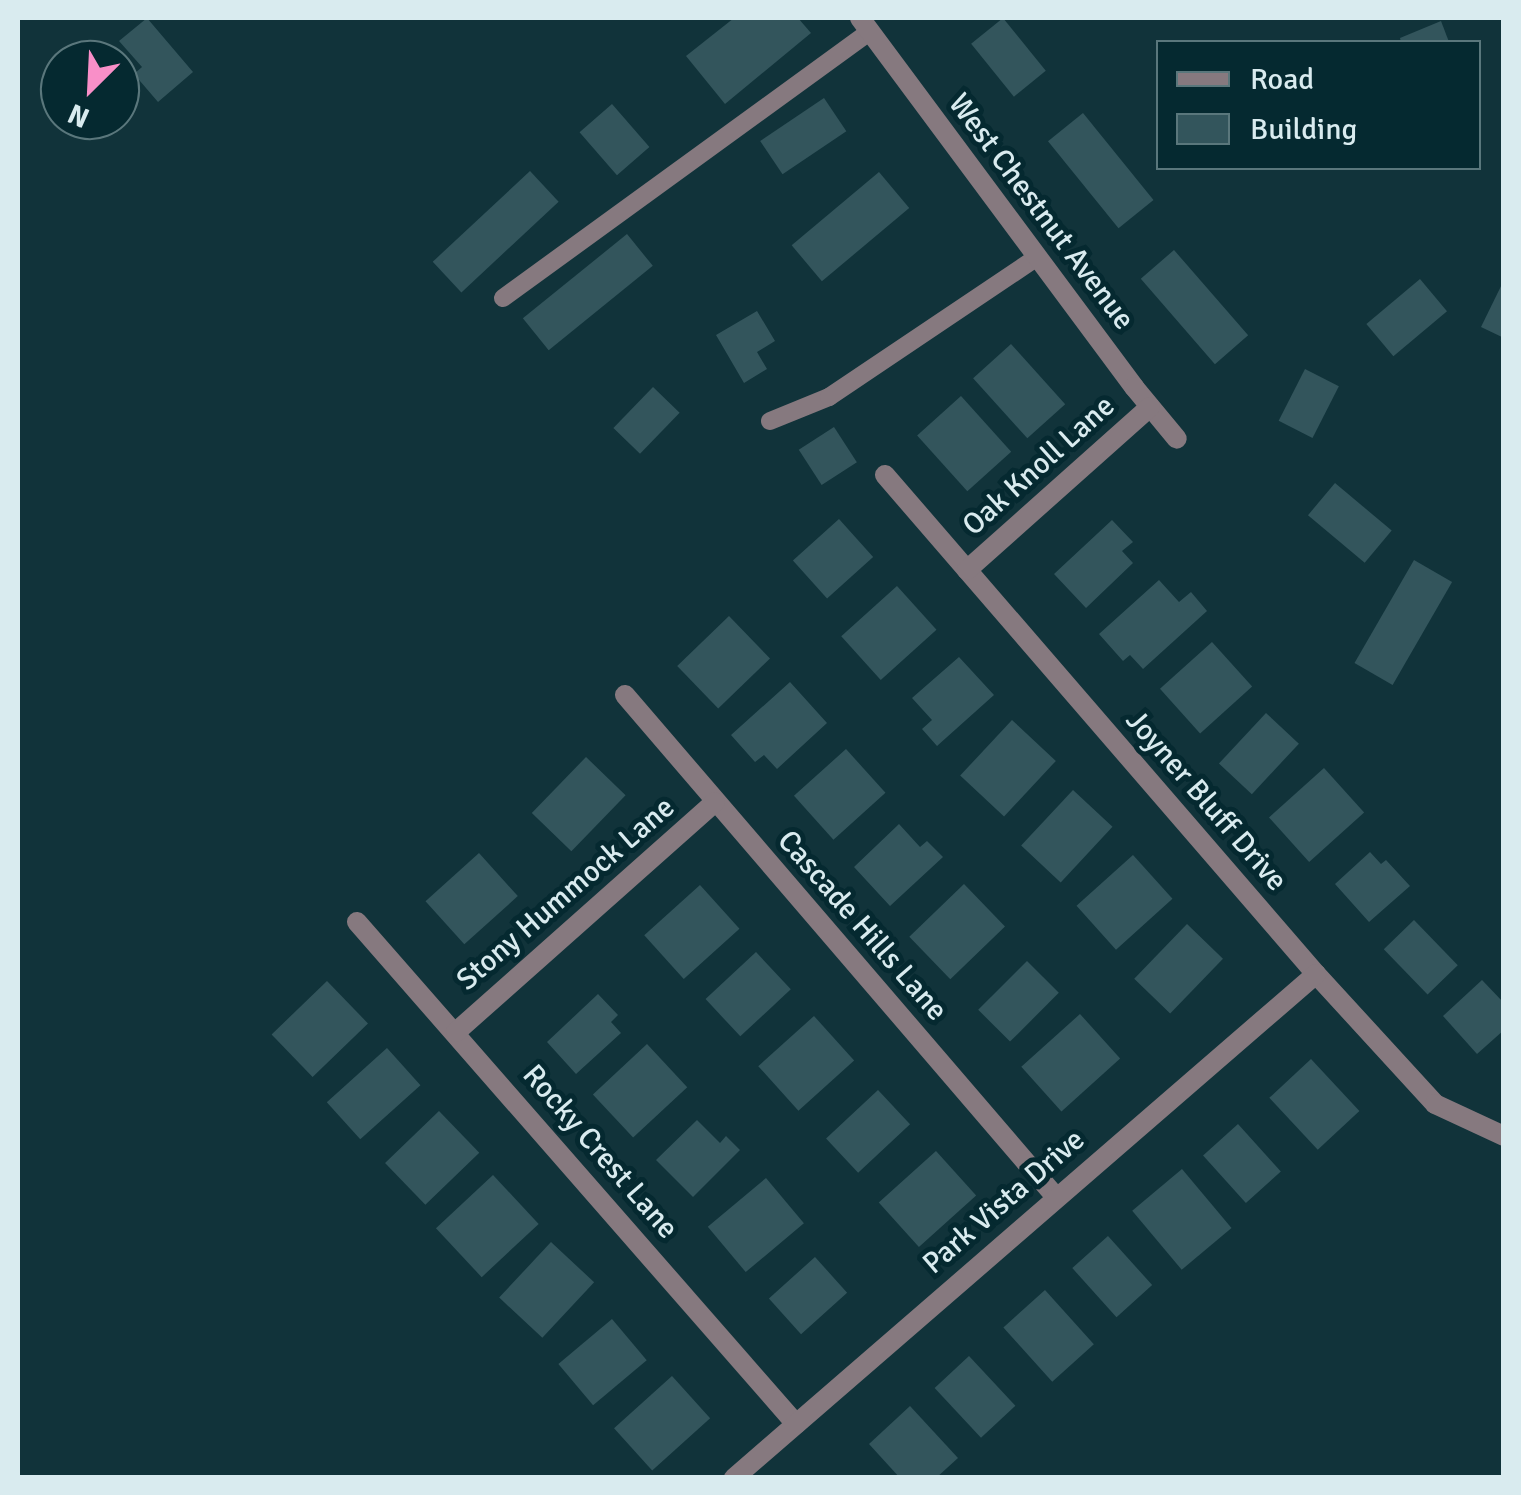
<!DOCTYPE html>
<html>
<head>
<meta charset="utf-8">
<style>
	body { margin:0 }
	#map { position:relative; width:1521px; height:1495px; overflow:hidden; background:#11333a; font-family:Signika,sans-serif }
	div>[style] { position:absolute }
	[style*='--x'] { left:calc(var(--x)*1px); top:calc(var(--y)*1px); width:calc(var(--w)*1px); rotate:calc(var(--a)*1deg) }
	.building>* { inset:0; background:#33555c; transform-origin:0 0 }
	.lane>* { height:18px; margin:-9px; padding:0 9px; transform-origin:9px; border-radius:9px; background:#86797f }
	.street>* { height:20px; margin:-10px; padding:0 10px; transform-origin:10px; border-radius:10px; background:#86797f }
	span { translate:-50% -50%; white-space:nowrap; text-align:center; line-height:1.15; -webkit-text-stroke:10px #052930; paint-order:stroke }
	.street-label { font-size:30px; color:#d9ebef }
	.frame { position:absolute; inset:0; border:20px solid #d9ebef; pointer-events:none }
	.legend { position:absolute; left:1156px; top:40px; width:325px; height:130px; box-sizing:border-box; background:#052930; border:2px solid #5a777c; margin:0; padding:12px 18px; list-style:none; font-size:30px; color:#d9ebef }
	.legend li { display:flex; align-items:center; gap:20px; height:50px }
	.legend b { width:50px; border:2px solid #5a777c }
	.north { position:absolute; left:40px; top:40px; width:100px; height:100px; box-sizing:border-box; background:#052930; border:2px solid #5a777c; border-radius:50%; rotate:204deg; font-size:28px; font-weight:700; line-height:40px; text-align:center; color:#d9ebef }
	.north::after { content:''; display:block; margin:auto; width:35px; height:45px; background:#f98fc8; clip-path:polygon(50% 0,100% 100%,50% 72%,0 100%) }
</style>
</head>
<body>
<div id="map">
	<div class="building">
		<i style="clip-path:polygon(147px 18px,193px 72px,158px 102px,134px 74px,142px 67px,119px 41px)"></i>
		<i style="clip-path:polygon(734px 18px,798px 18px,811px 33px,725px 104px,686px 56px)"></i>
		<i style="left:1003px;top:18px;width:68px;height:41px;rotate:51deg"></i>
		<i style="clip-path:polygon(1441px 21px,1449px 42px,1401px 42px,1400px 38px)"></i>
		<i style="left:824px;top:98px;width:40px;height:77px;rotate:56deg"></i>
		<i style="left:612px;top:104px;width:57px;height:43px;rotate:49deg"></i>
		<i style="left:1083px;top:113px;width:112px;height:45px;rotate:51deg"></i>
		<i style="left:530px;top:171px;width:42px;height:133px;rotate:47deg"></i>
		<i style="left:879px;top:172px;width:47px;height:114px;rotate:50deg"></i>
		<i style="left:627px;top:234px;width:41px;height:134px;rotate:51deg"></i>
		<i style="left:1174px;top:250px;width:113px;height:44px;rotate:49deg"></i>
		<i style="left:1420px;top:279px;width:42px;height:70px;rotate:50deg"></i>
		<i style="clip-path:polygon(1504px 280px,1504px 338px,1481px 327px)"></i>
		<i style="clip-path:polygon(757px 311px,775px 341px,757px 352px,767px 369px,744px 383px,716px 335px)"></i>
		<i style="left:1011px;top:344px;width:81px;height:51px;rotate:48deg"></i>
		<i style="left:1305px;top:369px;width:38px;height:58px;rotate:27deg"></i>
		<i style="left:653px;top:387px;width:37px;height:57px;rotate:44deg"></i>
		<i style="left:961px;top:396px;width:75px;height:59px;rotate:48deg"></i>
		<i style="left:834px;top:427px;width:42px;height:42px;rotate:57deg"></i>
		<i style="left:1335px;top:483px;width:74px;height:42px;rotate:40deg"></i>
		<i style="left:839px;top:519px;width:51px;height:62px;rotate:48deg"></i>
		<i style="clip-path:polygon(1112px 520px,1133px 542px,1122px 551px,1133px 563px,1086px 608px,1054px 574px)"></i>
		<i style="left:1414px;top:560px;width:44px;height:119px;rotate:30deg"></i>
		<i style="clip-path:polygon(1159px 580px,1179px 602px,1191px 592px,1207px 611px,1143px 669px,1130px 655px,1123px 661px,1099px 634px)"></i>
		<i style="left:897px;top:586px;width:59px;height:75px;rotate:48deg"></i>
		<i style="left:729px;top:616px;width:59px;height:72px;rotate:46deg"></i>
		<i style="left:1212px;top:642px;width:60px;height:70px;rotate:48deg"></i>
		<i style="clip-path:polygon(959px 657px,994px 695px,937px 746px,922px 729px,932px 720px,912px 698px)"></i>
		<i style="clip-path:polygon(790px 682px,827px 723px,777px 769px,764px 755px,755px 762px,731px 735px)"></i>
		<i style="left:1266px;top:713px;width:45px;height:69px;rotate:43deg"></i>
		<i style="left:1012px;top:720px;width:60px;height:76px;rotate:43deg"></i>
		<i style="left:846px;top:749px;width:59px;height:70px;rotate:48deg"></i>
		<i style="left:586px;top:757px;width:55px;height:78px;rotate:44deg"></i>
		<i style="left:1324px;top:768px;width:60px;height:74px;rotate:48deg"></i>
		<i style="left:1073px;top:790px;width:54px;height:76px;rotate:43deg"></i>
		<i style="clip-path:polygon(899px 824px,920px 847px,927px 841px,943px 857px,890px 906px,854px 867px)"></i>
		<i style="clip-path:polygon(1370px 852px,1381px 864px,1386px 860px,1410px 886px,1369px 922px,1335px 884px)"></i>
		<i style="left:479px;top:853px;width:58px;height:72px;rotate:48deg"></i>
		<i style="left:1133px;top:855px;width:59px;height:76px;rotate:48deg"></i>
		<i style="left:964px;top:884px;width:59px;height:76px;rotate:46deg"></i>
		<i style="left:700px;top:885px;width:59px;height:75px;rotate:48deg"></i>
		<i style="left:1414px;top:920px;width:63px;height:42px;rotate:46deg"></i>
		<i style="left:1187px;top:924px;width:50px;height:76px;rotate:44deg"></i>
		<i style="left:756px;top:952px;width:51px;height:69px;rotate:47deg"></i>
		<i style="left:1027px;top:961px;width:45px;height:69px;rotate:45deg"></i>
		<i style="clip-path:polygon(1482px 980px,1504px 1003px,1504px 1030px,1477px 1054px,1443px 1016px)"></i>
		<i style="left:327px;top:981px;width:59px;height:77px;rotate:46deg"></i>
		<i style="clip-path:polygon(598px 994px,618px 1015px,611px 1022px,621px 1033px,576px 1074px,547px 1042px)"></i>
		<i style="left:1080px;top:1014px;width:60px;height:79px;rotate:48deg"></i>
		<i style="left:814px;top:1016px;width:60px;height:75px;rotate:48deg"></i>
		<i style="left:647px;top:1044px;width:59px;height:74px;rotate:47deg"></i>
		<i style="left:387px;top:1048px;width:50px;height:81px;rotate:48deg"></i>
		<i style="left:1311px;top:1059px;width:71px;height:57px;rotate:47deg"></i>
		<i style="left:878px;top:1090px;width:47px;height:71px;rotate:47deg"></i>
		<i style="left:439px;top:1111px;width:58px;height:75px;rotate:46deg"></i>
		<i style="clip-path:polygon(697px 1120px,720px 1143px,726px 1136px,740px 1150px,693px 1197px,656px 1160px)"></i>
		<i style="left:1238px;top:1124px;width:64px;height:47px;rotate:48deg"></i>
		<i style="left:936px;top:1151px;width:60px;height:77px;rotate:48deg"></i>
		<i style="left:1182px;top:1169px;width:77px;height:65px;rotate:50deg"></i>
		<i style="left:493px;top:1175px;width:67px;height:78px;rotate:47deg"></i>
		<i style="left:766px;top:1178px;width:59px;height:76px;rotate:50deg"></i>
		<i style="left:1108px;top:1236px;width:66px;height:48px;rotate:48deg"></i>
		<i style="left:551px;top:1242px;width:59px;height:76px;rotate:43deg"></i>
		<i style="left:815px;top:1257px;width:48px;height:62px;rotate:48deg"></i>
		<i style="left:1045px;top:1290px;width:73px;height:56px;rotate:48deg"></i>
		<i style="left:612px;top:1319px;width:54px;height:70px;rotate:50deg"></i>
		<i style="left:969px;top:1356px;width:68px;height:47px;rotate:47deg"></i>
		<i style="left:672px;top:1376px;width:57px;height:78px;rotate:48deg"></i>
		<i style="clip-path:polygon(910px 1406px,958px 1458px,936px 1478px,900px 1478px,869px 1444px)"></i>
	</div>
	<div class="lane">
		<i style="--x:503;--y:298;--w:454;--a:-36"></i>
		<i style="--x:770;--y:421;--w:64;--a:-22.1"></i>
		<i style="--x:829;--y:397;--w:249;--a:-33.9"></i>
	</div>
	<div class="street">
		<i style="--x:860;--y:18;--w:460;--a:53.4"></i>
		<i style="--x:1134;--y:387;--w:67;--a:50.4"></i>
		<i style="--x:885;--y:475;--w:659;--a:49.18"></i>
		<i style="--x:1316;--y:974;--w:176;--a:47.5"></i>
		<i style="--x:1435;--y:1104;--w:76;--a:24.9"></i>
		<i style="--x:967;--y:570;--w:245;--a:-41.7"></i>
		<i style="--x:625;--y:695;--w:660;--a:49.36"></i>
		<i style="--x:357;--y:922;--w:667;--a:48.83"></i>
		<i style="--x:456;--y:1032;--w:346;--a:-41.6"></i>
		<i style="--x:734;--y:1478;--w:770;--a:-40.89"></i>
	</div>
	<div class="street-label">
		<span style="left:1041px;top:212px;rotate:53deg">West Chestnut Avenue</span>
		<span style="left:1039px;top:466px;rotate:-42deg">Oak Knoll Lane</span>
		<span style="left:1206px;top:801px;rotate:49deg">Joyner Bluff Drive</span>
		<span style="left:566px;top:894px;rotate:-41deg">Stony Hummock Lane</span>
		<span style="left:862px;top:926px;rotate:49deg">Cascade Hills Lane</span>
		<span style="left:600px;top:1152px;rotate:49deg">Rocky Crest Lane</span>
		<span style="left:1004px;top:1202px;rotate:-41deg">Park Vista Drive</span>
	</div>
	<div class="frame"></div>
	<ul class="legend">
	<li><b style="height:12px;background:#86797f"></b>Road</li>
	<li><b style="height:28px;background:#33555c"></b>Building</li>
	</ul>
	<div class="north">N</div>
</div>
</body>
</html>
